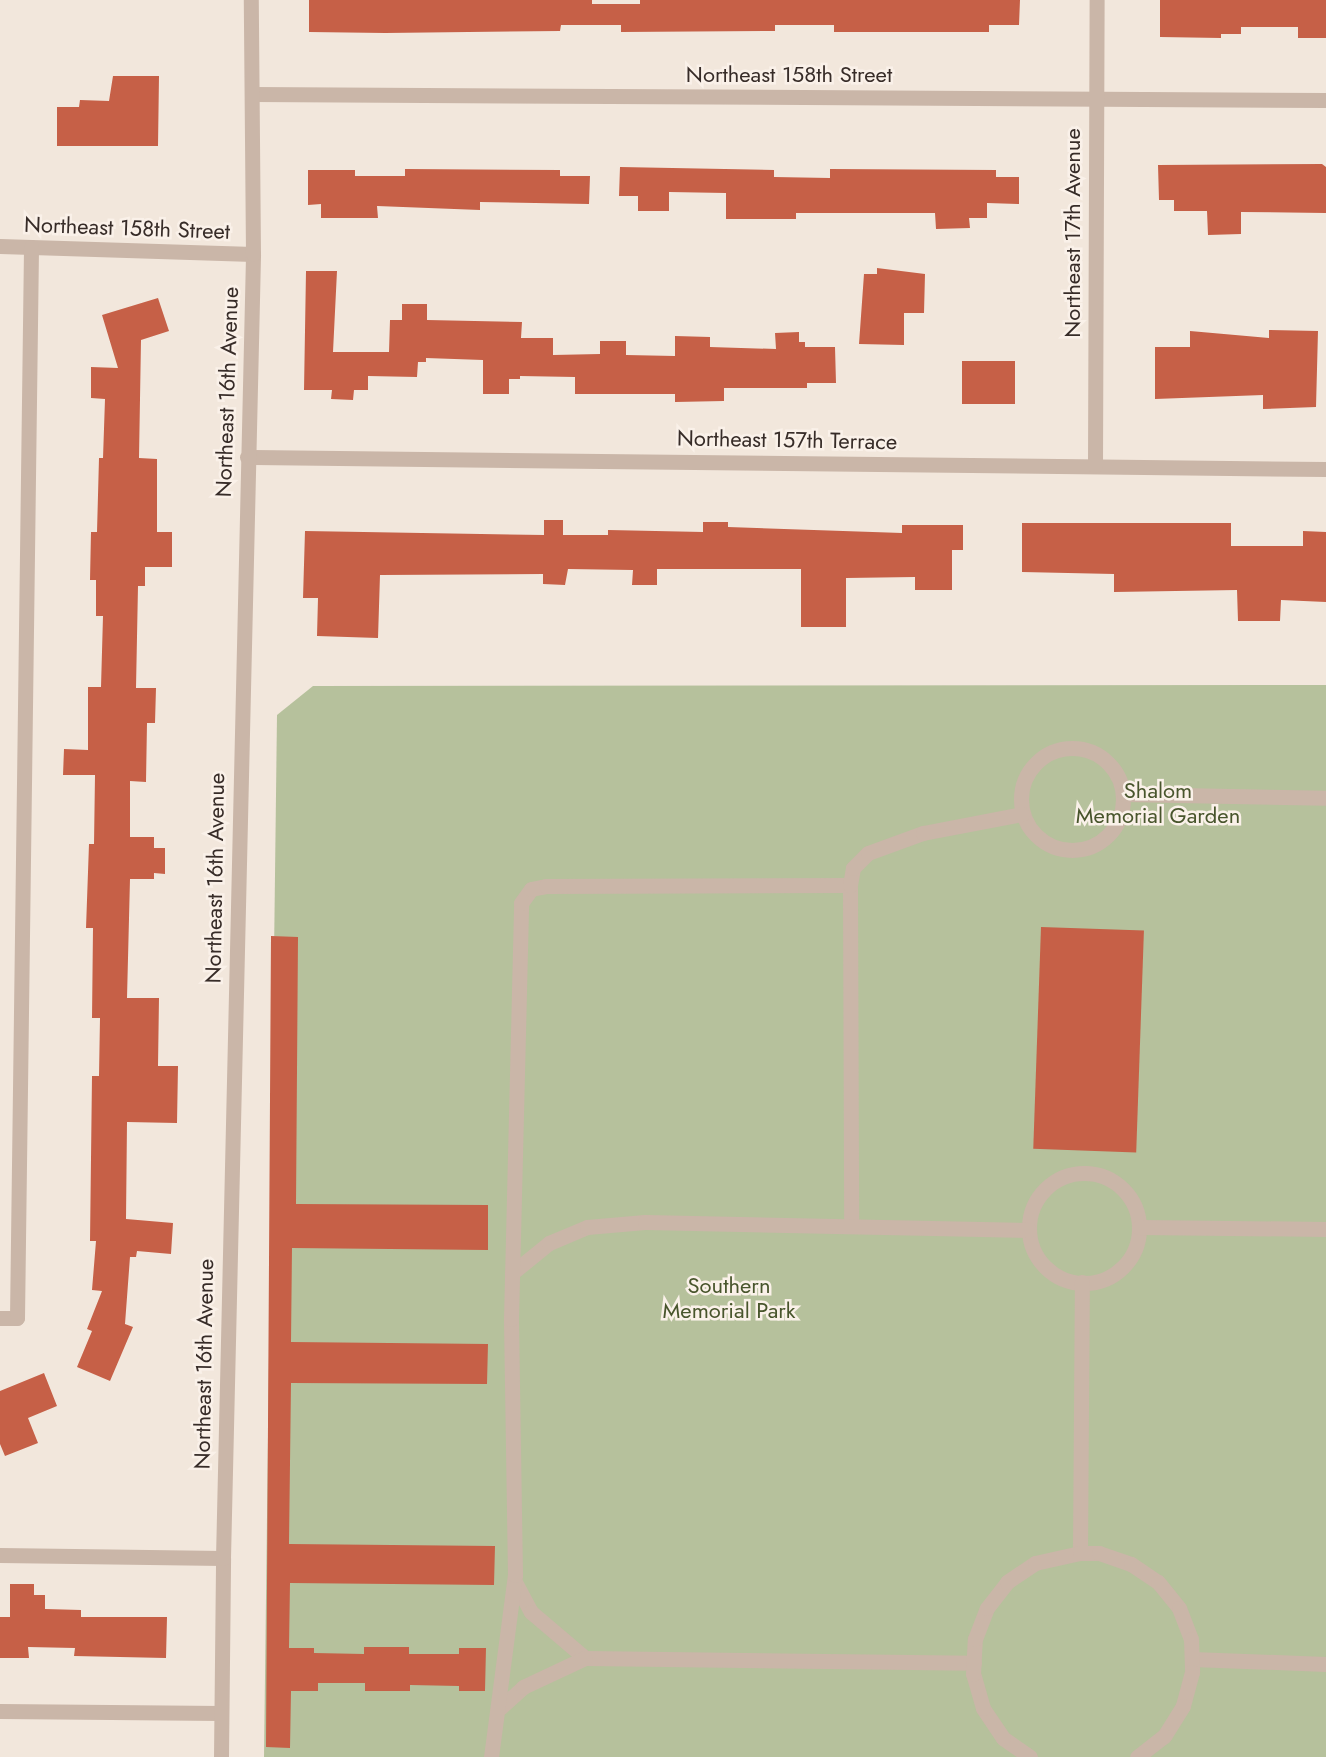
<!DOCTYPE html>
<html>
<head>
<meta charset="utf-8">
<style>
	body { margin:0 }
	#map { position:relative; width:1326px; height:1757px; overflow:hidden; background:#f2e7dc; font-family:Jost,sans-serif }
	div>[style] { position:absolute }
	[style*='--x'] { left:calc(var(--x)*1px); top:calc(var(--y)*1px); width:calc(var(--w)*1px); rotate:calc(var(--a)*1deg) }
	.green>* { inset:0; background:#b6c19c }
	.building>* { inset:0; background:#c66047; transform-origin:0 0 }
	.minor>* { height:15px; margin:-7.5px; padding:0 7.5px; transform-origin:7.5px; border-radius:7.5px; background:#cab6a8 }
	.minor>.ring { margin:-7.5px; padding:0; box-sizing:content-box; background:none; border:15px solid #cab6a8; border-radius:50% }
	span { translate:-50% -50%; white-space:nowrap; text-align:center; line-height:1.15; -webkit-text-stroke:5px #faf1e9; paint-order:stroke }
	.street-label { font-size:22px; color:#372c28 }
	.park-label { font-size:22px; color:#48552c }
</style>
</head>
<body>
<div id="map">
	<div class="green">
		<i style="clip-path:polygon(1326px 685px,1326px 1757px,264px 1757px,277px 715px,313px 686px)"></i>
	</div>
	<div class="building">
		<i style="clip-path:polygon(309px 0,592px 0,592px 4px,640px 4px,640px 0,1020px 0,1019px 25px,989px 25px,989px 32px,834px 32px,834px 25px,775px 25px,775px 31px,621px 32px,621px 25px,561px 25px,560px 31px,385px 33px,309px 32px)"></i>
		<i style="clip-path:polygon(1160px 0,1326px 0,1326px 38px,1298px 38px,1298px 27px,1241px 27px,1241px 34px,1221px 34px,1221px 38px,1160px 37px)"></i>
		<i style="clip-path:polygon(113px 76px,159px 76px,158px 146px,57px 146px,57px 107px,79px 107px,80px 100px,109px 101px)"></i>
		<i style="clip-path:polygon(1322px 164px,1326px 167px,1326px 213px,1241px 212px,1241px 234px,1208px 235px,1207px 211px,1174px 211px,1174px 200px,1159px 200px,1158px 165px)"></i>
		<i style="clip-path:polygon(620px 167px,774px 170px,774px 177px,830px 178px,830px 169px,996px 170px,996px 177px,1019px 177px,1019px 204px,987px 203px,987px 218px,969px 218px,970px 228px,936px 229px,935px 213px,796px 213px,796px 219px,726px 219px,726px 193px,669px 192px,669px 211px,638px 211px,638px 196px,619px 196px)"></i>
		<i style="clip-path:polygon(405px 169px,560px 170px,560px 176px,590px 176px,589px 204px,480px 202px,480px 210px,377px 206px,378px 218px,321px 218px,321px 204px,308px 205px,308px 170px,355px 170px,355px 176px,405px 176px)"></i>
		<i style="clip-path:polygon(877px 268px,925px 274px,924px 313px,904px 313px,904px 345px,859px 344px,864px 274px,877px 274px)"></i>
		<i style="clip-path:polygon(306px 271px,337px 271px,333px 352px,389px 352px,390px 320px,402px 320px,402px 304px,427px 304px,427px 320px,522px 322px,521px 338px,553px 338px,553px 355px,600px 354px,600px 341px,626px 341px,626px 355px,675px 356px,675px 336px,710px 337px,710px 347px,776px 349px,775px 333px,799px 332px,799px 342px,805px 342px,805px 347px,835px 347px,836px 383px,807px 383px,807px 388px,724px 388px,724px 401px,675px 402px,675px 394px,575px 394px,575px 377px,520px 376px,520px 379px,509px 379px,509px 394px,483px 394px,483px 360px,426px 358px,426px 362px,418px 362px,417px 377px,368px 376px,368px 390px,354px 390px,353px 400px,331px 399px,332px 390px,304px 390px)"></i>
		<i style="clip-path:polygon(158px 298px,169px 331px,141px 340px,139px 458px,157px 459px,157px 532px,172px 532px,172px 567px,145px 567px,145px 586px,138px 586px,136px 688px,156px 688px,155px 723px,147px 723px,146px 782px,130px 781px,130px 837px,154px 837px,154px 848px,165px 848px,165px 874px,154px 873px,154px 879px,130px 879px,127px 998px,159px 998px,158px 1066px,178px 1066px,177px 1123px,127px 1122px,126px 1219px,173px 1223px,171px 1254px,137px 1251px,136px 1257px,130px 1257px,125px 1324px,133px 1327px,110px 1381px,77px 1367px,92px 1331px,87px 1329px,102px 1291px,92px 1290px,96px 1241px,90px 1241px,92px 1076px,99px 1076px,100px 1018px,92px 1018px,93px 928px,86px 928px,89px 844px,94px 844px,95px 775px,63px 775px,64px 749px,88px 750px,88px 687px,101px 687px,103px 616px,96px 616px,96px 580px,90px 580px,91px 532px,97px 532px,99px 458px,103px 458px,105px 399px,91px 398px,91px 367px,118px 368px,102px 315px)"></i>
		<i style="clip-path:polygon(1269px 330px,1318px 331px,1316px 407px,1263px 409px,1263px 395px,1155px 399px,1155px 347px,1190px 347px,1190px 331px,1269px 338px)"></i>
		<i style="left:962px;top:361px;width:53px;height:43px"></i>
		<i style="clip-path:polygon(544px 520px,563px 520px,563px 535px,608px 535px,608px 530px,703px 532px,703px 522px,728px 522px,728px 527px,902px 533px,902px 525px,963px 525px,963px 550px,952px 550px,952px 590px,915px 590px,915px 577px,846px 578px,846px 627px,801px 627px,801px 569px,657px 569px,657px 585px,632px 585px,633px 570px,568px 569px,565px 585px,543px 584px,543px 574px,380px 575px,378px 638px,317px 636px,318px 598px,303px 598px,305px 531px,544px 535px)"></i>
		<i style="clip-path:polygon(1022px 523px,1231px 523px,1231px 546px,1303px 546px,1303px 531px,1326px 532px,1326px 602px,1281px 600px,1280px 621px,1238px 621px,1237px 590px,1114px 592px,1114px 574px,1022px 572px)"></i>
		<i style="left:1041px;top:927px;width:103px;height:222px;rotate:2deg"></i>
		<i style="clip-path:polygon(271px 936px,298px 937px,296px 1204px,488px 1205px,488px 1250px,292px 1248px,291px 1342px,488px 1344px,487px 1384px,291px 1383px,289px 1544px,495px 1546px,494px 1585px,290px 1583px,289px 1648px,314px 1648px,314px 1653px,364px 1654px,364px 1647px,409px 1647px,409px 1654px,459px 1654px,459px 1648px,486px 1648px,485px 1691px,459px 1691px,459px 1686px,410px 1685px,410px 1691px,365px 1691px,365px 1683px,318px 1683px,318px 1691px,291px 1691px,290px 1748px,266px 1747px)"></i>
		<i style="clip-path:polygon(44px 1373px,57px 1406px,28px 1418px,38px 1443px,5px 1456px,0 1444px,0 1391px)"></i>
		<i style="clip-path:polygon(10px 1584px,34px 1584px,34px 1595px,45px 1595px,45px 1609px,81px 1610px,81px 1617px,167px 1617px,166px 1658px,74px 1656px,75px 1648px,28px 1647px,29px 1658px,0 1658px,0 1617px,10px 1617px)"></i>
	</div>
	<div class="minor">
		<i style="--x:253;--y:94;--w:1073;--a:0.32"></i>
		<i style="--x:0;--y:246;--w:253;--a:1.8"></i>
		<i style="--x:247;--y:457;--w:1079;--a:0.64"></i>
		<i style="--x:1095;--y:466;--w:466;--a:-89.8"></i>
		<i class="ring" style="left:1021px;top:748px;width:87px;height:87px"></i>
		<i style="--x:1124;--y:794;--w:202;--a:1.1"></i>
		<i style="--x:850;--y:885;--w:341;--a:89.8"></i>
		<i class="ring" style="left:1029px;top:1173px;width:95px;height:95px"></i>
		<i style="--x:1139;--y:1227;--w:187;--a:0.6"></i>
		<i style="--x:512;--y:1273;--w:48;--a:-39"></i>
		<i style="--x:549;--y:1243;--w:41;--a:-22.8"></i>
		<i style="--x:587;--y:1227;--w:58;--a:-4.9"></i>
		<i style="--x:645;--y:1222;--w:384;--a:1.2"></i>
		<i style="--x:0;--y:1318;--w:17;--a:0"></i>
		<i style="--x:17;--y:1318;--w:1071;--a:-89.25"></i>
		<i style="--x:1080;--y:1553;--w:271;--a:-89.6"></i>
		<i style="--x:0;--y:1555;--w:223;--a:0.8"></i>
		<i style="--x:515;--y:1582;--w:34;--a:62"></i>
		<i style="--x:531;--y:1612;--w:71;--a:40.4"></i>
		<i style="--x:585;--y:1658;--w:389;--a:0.7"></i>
		<i style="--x:1192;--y:1659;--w:134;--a:2.1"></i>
		<i style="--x:500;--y:1708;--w:31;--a:-42"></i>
		<i style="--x:523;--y:1687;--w:68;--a:-25.1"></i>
		<i style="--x:0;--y:1711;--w:221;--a:0.5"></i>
		<i style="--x:221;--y:1757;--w:199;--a:-89.4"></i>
		<i style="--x:223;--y:1558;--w:1304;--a:-88.68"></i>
		<i style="--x:253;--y:254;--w:254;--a:-90.5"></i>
		<i style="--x:491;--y:1757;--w:184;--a:-82.5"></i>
		<i style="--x:515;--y:1575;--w:256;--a:-90.9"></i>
		<i style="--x:511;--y:1319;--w:416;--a:-88.6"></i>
		<i style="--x:521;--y:903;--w:17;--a:-54"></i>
		<i style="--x:531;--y:889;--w:15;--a:-11"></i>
		<i style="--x:546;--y:886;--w:304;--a:-0.2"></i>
		<i style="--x:850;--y:885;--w:17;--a:-80"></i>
		<i style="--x:853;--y:868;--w:21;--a:-45"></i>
		<i style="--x:868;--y:853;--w:59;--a:-20"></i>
		<i style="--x:923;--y:833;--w:101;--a:-10.9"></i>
		<i style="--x:1030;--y:1757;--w:33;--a:-145"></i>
		<i style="--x:1003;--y:1738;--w:36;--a:-124"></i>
		<i style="--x:983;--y:1708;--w:35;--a:-106"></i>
		<i style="--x:973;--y:1674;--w:35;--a:-87"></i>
		<i style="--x:975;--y:1639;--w:33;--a:-69"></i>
		<i style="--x:987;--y:1608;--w:33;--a:-52"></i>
		<i style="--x:1007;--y:1582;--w:34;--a:-34"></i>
		<i style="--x:1035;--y:1563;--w:46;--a:-12.5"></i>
		<i style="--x:1080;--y:1553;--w:19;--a:0"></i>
		<i style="--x:1099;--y:1553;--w:34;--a:19"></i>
		<i style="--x:1131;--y:1564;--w:32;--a:34"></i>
		<i style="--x:1158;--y:1582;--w:33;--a:51"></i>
		<i style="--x:1179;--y:1608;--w:33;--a:69"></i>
		<i style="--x:1191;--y:1639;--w:33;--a:88"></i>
		<i style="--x:1192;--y:1672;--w:35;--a:105"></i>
		<i style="--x:1183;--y:1706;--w:36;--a:122"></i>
		<i style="--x:1164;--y:1736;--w:34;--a:142"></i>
	</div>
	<div class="street-label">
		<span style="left:789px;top:75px">Northeast 158th Street</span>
		<span style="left:127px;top:228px;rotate:2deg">Northeast 158th Street</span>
		<span style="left:1073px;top:233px;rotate:-90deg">Northeast 17th Avenue</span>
		<span style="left:227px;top:392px;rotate:-88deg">Northeast 16th Avenue</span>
		<span style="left:787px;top:440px;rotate:1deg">Northeast 157th Terrace</span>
		<span style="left:215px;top:878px;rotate:-89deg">Northeast 16th Avenue</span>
		<span style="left:204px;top:1364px;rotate:-89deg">Northeast 16th Avenue</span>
	</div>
	<div class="park-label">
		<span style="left:1158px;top:803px">Shalom<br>Memorial Garden</span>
		<span style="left:729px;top:1298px">Southern<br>Memorial Park</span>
	</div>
</div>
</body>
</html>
